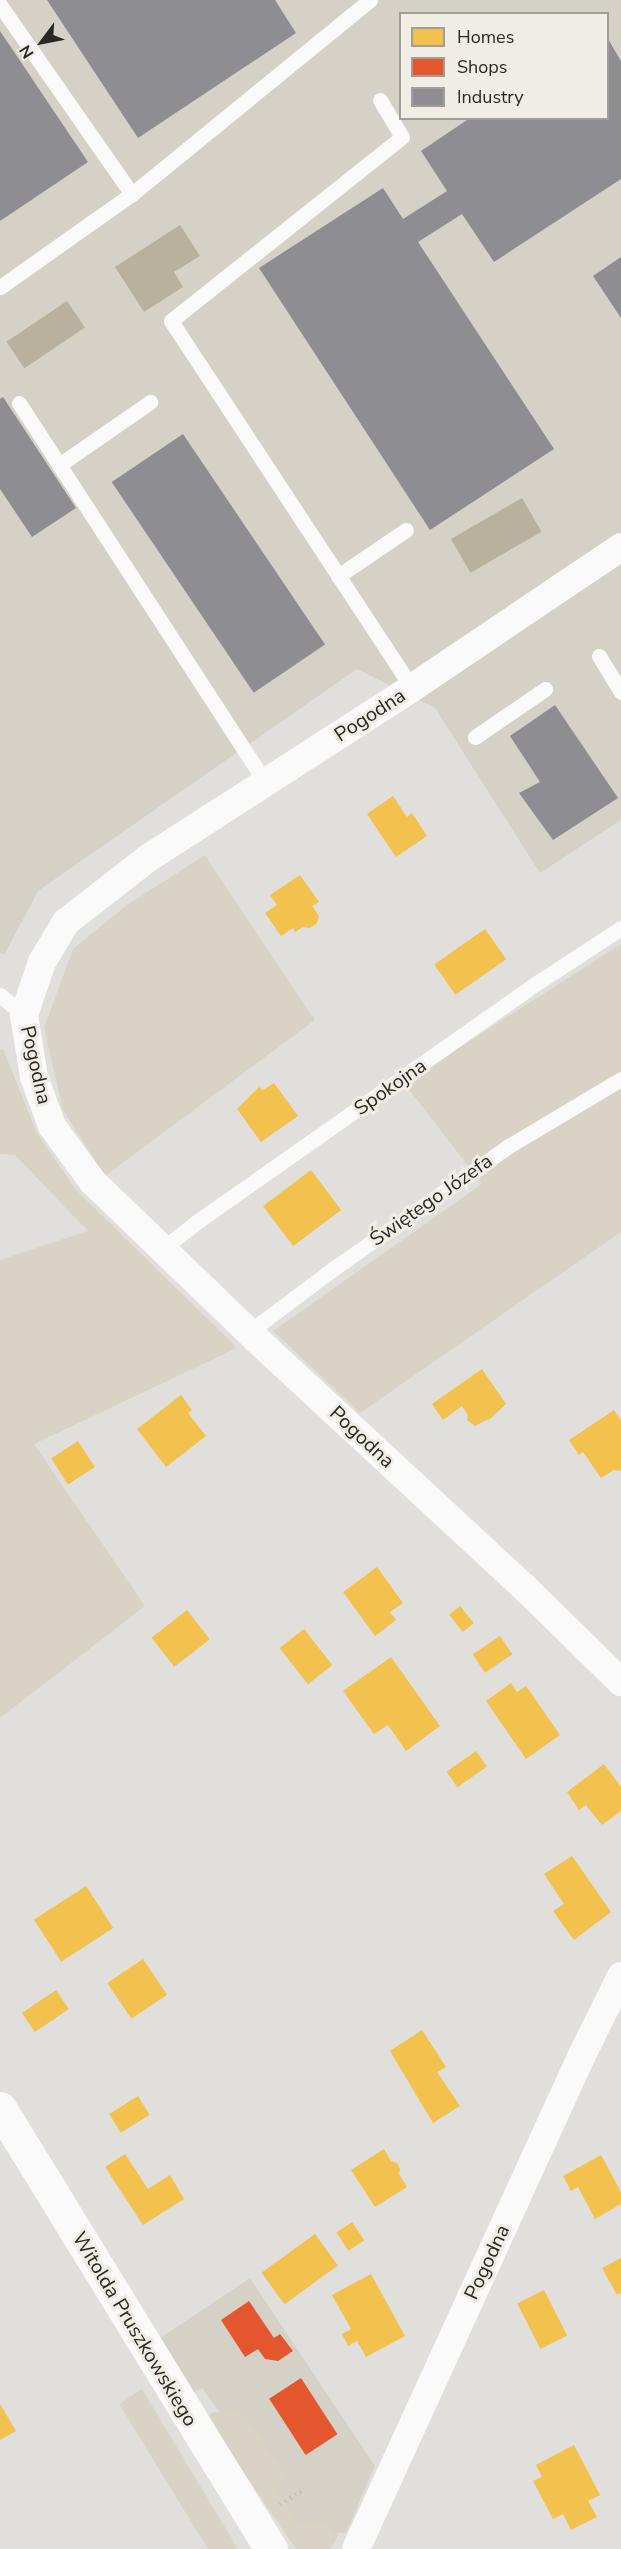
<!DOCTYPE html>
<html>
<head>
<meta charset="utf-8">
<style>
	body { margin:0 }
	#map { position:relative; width:621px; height:2549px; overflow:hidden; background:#e0dfdb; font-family:"Nunito Sans",sans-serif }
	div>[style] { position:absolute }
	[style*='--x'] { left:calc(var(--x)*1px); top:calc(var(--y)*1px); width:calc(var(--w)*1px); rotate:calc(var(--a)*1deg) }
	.built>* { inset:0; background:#d5d1c7 }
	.green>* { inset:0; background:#d9d3c6 }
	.water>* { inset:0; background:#b9b19d; transform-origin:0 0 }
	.homes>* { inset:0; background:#f2c14e; transform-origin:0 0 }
	.shops>* { inset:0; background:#e4572e; transform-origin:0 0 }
	.industry>* { inset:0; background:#8d8d92; transform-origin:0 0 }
	.path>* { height:4px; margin-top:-2px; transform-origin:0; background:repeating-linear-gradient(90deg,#bfbebc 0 1.5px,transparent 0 6px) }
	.service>* { height:15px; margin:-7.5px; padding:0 7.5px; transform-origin:7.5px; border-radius:7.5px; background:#fafafa }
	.minor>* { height:28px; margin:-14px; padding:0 14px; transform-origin:14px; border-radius:14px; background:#fafafa }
	.tertiary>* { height:33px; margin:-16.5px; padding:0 16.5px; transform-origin:16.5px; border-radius:16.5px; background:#fafafa }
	span { translate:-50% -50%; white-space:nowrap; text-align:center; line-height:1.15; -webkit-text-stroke:6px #f0ede5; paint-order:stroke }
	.street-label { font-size:20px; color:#2a2825 }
	.legend { position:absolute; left:399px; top:12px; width:210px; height:108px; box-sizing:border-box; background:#f0ede5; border:2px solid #a19e98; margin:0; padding:8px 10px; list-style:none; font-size:18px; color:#2a2825 }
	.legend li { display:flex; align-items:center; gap:12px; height:30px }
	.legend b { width:30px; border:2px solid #a19e98 }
	.north { position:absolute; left:12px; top:12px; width:60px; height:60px; -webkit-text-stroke:4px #f0ede5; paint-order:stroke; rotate:238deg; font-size:16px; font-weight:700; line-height:24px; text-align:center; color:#2a2825 }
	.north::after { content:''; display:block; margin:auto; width:21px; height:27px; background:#2a2825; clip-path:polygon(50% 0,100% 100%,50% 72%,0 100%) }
</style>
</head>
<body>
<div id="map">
	<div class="built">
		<i style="clip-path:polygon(evenodd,0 0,621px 0,621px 820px,540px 873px,435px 708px,357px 669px,38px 891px,4px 955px,0 953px,0 0,400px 14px,608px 14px,608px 118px,400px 118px,400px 14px)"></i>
		<i style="clip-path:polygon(250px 2278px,375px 2466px,346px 2533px,295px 2534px,224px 2418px,202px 2388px,192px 2393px,157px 2340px)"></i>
	</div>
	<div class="green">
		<i style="clip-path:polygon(205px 855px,315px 1020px,105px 1176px,63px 1110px,44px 1028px,73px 949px,127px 905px)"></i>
		<i style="clip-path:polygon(621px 944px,621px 1232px,360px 1413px,273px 1331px,482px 1184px,404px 1083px)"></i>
		<i style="clip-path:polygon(3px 1049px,37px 1133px,76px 1190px,237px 1348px,34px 1444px,145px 1606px,0 1718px,0 1260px,88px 1231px,15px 1155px,0 1154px,0 1050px)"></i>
		<i style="clip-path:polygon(142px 2389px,238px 2549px,208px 2549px,119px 2404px)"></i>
		<i style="clip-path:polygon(214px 2412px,235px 2412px,246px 2417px,286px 2476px,277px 2489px,298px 2524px,322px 2523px,339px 2535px,330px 2549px,296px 2549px,206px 2417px)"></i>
	</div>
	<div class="water">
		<i style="clip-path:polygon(180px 225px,200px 256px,174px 272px,183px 287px,144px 312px,115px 267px)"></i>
		<i style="left:67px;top:301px;width:32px;height:73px;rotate:56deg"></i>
		<i style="left:522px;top:498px;width:39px;height:82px;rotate:60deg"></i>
	</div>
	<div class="homes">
		<i style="clip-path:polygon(393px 796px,407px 817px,412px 813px,427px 836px,396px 857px,367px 814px)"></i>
		<i style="clip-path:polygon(300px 875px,319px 902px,312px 906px,319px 916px,317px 923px,310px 928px,303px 927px,295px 932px,293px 928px,281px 936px,265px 913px,277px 905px,270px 895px)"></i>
		<i style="left:485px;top:929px;width:37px;height:62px;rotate:55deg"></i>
		<i style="clip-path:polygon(274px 1083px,298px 1116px,261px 1142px,237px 1109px,259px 1087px,263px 1090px)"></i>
		<i style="left:311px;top:1170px;width:50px;height:60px;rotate:53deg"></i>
		<i style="clip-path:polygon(482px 1369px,506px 1404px,491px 1418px,475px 1426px,467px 1420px,468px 1415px,462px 1406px,443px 1420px,432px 1404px)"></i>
		<i style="clip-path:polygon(181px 1395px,192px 1410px,188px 1413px,206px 1436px,166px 1467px,137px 1429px)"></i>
		<i style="clip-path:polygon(614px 1410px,621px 1420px,621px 1471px,614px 1470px,601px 1478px,583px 1452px,579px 1455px,569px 1440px)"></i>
		<i style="left:78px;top:1441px;width:31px;height:32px;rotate:57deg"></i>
		<i style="clip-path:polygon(377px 1567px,403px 1603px,390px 1612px,396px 1620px,375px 1636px,343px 1592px)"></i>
		<i style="left:460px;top:1606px;width:22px;height:14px;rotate:51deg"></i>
		<i style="left:187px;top:1610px;width:37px;height:45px;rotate:52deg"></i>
		<i style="left:304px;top:1629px;width:46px;height:31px;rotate:52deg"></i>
		<i style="left:500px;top:1636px;width:22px;height:33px;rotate:56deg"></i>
		<i style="clip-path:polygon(391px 1657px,440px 1726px,406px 1751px,388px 1725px,374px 1734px,343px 1691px)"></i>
		<i style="clip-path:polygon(511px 1683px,517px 1692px,526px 1686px,560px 1735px,526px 1759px,486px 1701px)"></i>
		<i style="left:476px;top:1751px;width:19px;height:36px;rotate:55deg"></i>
		<i style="clip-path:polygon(604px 1764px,621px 1787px,621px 1811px,602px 1825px,586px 1805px,579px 1810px,567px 1792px)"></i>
		<i style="clip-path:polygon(572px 1856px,611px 1912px,574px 1940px,553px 1911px,564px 1904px,544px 1874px)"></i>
		<i style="left:86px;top:1886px;width:50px;height:62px;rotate:57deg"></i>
		<i style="left:143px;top:1959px;width:43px;height:43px;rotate:56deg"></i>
		<i style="left:56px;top:1990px;width:23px;height:41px;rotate:56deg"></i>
		<i style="clip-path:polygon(422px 2030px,446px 2067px,437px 2072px,460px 2106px,433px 2123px,390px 2051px)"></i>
		<i style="left:138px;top:2096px;width:22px;height:34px;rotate:58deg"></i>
		<i style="clip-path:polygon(384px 2149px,391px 2161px,397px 2163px,400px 2169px,399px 2174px,407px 2187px,375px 2207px,351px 2170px)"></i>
		<i style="clip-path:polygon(125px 2154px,148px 2189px,170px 2175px,184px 2199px,143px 2225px,105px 2167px)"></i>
		<i style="clip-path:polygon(601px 2155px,621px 2192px,621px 2204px,595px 2219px,578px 2187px,571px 2191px,563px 2176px)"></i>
		<i style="left:352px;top:2222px;width:22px;height:19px;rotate:56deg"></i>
		<i style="left:315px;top:2234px;width:39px;height:66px;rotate:54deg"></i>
		<i style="clip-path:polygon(621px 2258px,621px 2293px,617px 2295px,602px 2268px)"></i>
		<i style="clip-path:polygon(371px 2274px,405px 2336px,366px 2357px,357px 2341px,348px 2346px,342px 2334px,351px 2329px,332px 2295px)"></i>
		<i style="left:544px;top:2290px;width:51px;height:30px;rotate:63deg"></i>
		<i style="clip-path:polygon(0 2404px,16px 2431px,0 2440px)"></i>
		<i style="clip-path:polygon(574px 2445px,600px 2495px,588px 2501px,597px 2517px,571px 2530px,563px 2514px,553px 2519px,533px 2481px,542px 2477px,536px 2465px)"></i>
	</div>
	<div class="shops">
		<i style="clip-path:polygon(249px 2301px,274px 2338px,280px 2334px,293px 2351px,278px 2361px,265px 2359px,258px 2349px,245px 2357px,221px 2320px)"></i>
		<i style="left:301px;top:2378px;width:67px;height:38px;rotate:57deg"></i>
	</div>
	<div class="industry">
		<i style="clip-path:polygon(47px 0,275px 0,296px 33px,138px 138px)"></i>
		<i style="clip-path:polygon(0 31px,88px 162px,0 221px)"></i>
		<i style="clip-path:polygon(608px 39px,621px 61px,621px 179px,494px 262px,462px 214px,418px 242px,554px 449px,430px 530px,259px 268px,383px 188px,403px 219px,447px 191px,421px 151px,470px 118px,608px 118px)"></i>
		<i style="clip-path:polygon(621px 257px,621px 318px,593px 276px)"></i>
		<i style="clip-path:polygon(3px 397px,76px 508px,32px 537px,0 489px,0 399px)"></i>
		<i style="left:183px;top:434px;width:254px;height:86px;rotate:56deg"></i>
		<i style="clip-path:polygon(555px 705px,618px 798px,553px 840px,519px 793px,540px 782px,510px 736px)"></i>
	</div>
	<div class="path">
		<i style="--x:280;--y:2505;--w:30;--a:-33"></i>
	</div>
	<div class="service">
		<i style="--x:0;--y:5;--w:231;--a:55.1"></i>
		<i style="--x:132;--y:194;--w:307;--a:-39.2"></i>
		<i style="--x:380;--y:100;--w:43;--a:59.3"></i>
		<i style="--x:402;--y:137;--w:295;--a:141.5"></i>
		<i style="--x:171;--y:321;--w:439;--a:56.7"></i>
		<i style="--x:0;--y:287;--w:161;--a:-35.2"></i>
		<i style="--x:19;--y:403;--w:453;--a:57"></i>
		<i style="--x:59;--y:465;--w:111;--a:-34.7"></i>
		<i style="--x:338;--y:576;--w:82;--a:-34.1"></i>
		<i style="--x:599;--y:656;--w:42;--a:58.6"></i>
		<i style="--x:475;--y:737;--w:85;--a:-34.4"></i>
		<i style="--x:0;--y:995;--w:31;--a:40"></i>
		<i style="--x:161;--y:1250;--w:47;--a:-38.1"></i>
		<i style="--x:198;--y:1221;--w:418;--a:-35.1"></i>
		<i style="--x:540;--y:981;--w:97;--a:-33.2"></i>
		<i style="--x:249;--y:1332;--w:105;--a:-36.9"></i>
		<i style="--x:333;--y:1269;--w:213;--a:-35"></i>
		<i style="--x:507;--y:1147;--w:133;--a:-30.8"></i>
	</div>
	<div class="minor">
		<i style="--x:621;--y:547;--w:252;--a:146"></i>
		<i style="--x:412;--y:688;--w:315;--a:147.2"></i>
		<i style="--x:147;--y:859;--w:103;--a:142.1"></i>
		<i style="--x:66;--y:922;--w:47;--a:121"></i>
		<i style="--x:42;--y:962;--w:56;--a:108.8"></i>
		<i style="--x:24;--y:1015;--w:63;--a:80.8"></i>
		<i style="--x:34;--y:1077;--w:52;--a:69.8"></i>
		<i style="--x:52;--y:1126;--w:69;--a:53.8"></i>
		<i style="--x:93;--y:1182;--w:226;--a:43.9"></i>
		<i style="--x:256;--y:1339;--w:365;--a:42.8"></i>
		<i style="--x:524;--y:1587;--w:136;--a:44.4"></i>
		<i style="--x:356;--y:2549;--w:543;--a:-65.42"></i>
		<i style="--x:582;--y:2055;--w:88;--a:-63.7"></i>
	</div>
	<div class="tertiary">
		<i style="--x:0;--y:2108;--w:518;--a:58.43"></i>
	</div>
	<div class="street-label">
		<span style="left:370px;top:715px;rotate:-33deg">Pogodna</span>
		<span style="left:36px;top:1065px;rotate:77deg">Pogodna</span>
		<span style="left:390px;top:1087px;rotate:-35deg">Spokojna</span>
		<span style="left:431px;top:1200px;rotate:-35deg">Świętego Józefa</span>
		<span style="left:362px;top:1437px;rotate:43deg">Pogodna</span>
		<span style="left:487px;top:2262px;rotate:-65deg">Pogodna</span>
		<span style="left:135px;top:2329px;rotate:59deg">Witolda Pruszkowskiego</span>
	</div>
	<ul class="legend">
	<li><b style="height:16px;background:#f2c14e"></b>Homes</li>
	<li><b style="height:16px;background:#e4572e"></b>Shops</li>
	<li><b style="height:16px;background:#8d8d92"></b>Industry</li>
	</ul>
	<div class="north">N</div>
</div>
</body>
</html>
